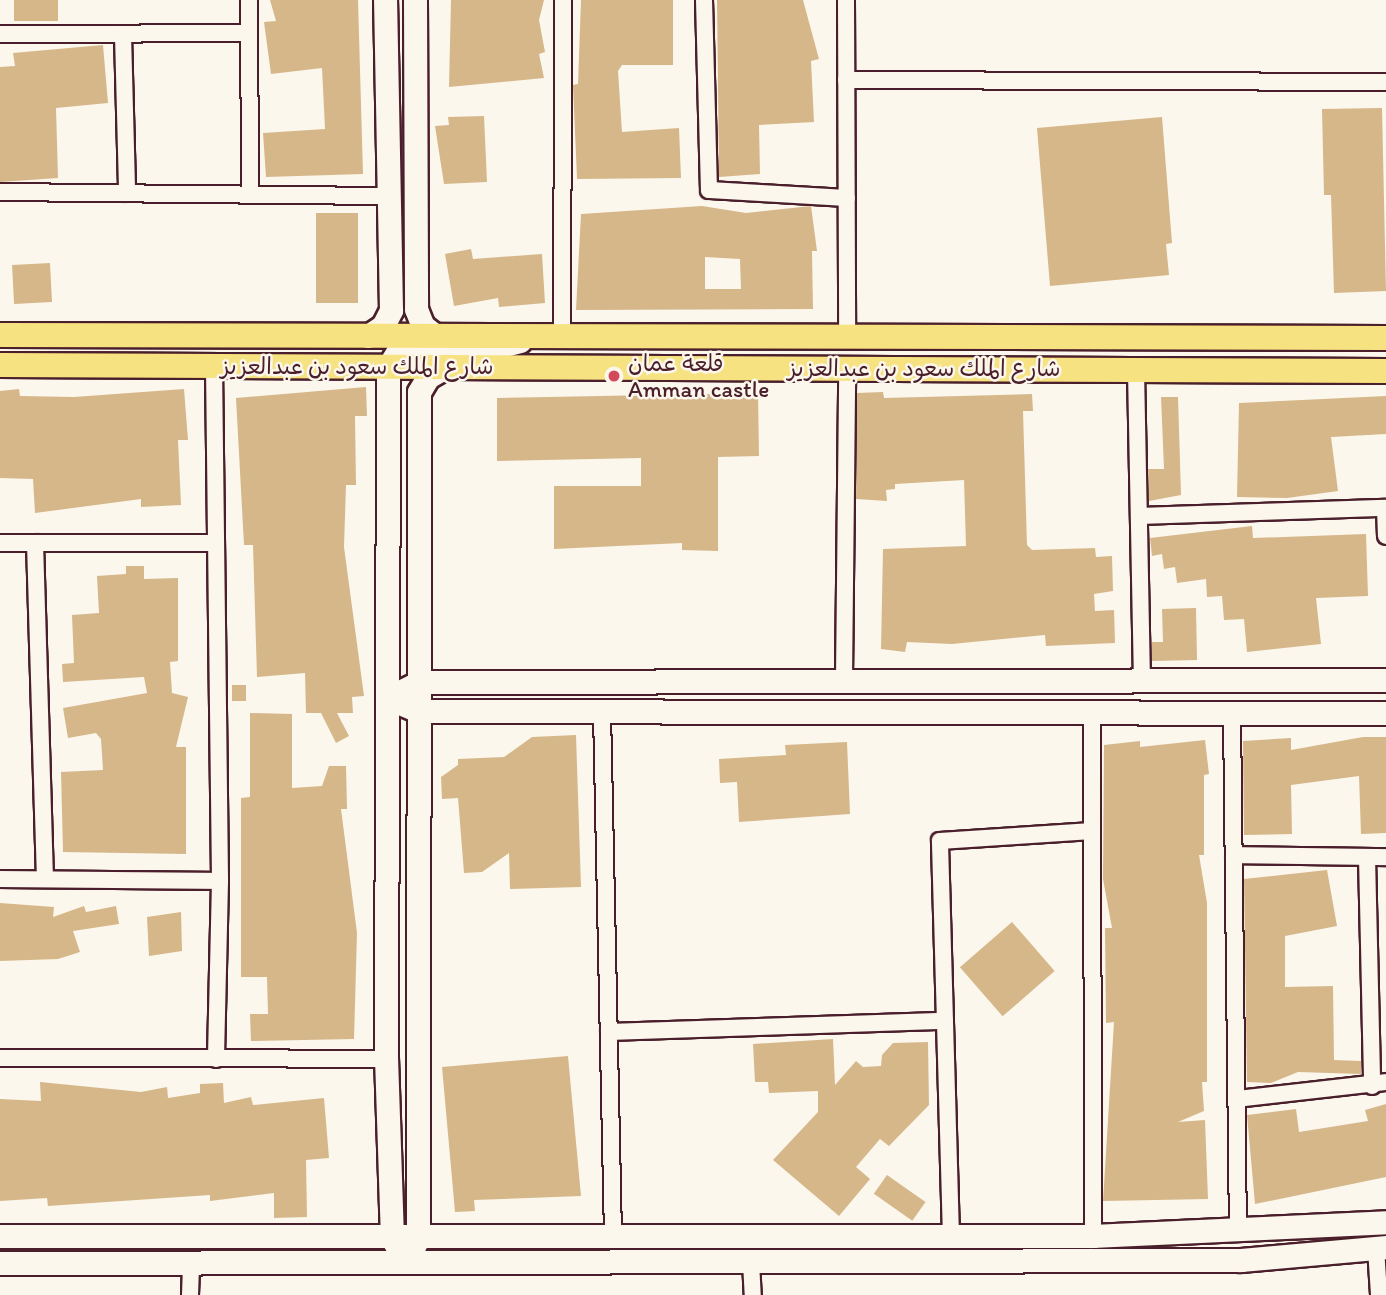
<!DOCTYPE html>
<html>
<head>
<meta charset="utf-8">
<style>
	body { margin:0 }
	#map { position:relative; width:1386px; height:1295px; overflow:hidden; background:#fbf7ec; font-family:Itim,"Playpen Sans Arabic",sans-serif }
	div>[style] { position:absolute }
	[style*='--x'] { left:calc(var(--x)*1px); top:calc(var(--y)*1px); width:calc(var(--w)*1px); rotate:calc(var(--a)*1deg) }
	.building>* { inset:0; background:#d6b78a; transform-origin:0 0 }
	.roads { filter:drop-shadow(2px 0 #4a1f2b) drop-shadow(-2px 0 #4a1f2b) drop-shadow(0 2px #4a1f2b) drop-shadow(0 -2px #4a1f2b) }
	.street>* { height:16px; margin:-8px; padding:0 8px; transform-origin:8px; border-radius:8px; background:#fbf7ec }
	.secondary>* { height:23px; margin:-11.5px; padding:0 11.5px; transform-origin:11.5px; border-radius:11.5px; background:#fbf7ec }
	.primary>* { height:24px; margin:-12px; padding:0 12px; transform-origin:12px; border-radius:12px; background:#f6e281 }
	.dots>* { width:19px; height:19px; translate:-50% -50%; box-sizing:border-box; border:4px solid #fbf7ec; border-radius:50% }
	span { translate:-50% -50%; white-space:nowrap; text-align:center; line-height:1.15; -webkit-text-stroke:5px #fbf7ec; paint-order:stroke }
	.poi-label { font-size:23px; color:#4a1f2b }
	.left { translate:0 -50%; text-align:left }
	.street-label { font-size:23px; color:#4a1f2b }
</style>
</head>
<body>
<div id="map">
	<div class="building">
		<i style="left:14px;top:0;width:44px;height:21px"></i>
		<i style="clip-path:polygon(270px 0,358px 0,363px 174px,266px 177px,263px 133px,325px 129px,322px 68px,271px 74px,264px 22px,276px 21px)"></i>
		<i style="clip-path:polygon(451px 0,544px 0,539px 20px,545px 52px,539px 54px,544px 78px,449px 87px)"></i>
		<i style="clip-path:polygon(581px 0,673px 0,673px 65px,622px 65px,618px 71px,622px 132px,679px 128px,681px 178px,577px 179px,573px 85px,578px 84px)"></i>
		<i style="clip-path:polygon(717px 0,803px 0,819px 59px,811px 61px,814px 122px,759px 125px,760px 174px,719px 177px)"></i>
		<i style="clip-path:polygon(103px 45px,108px 103px,56px 108px,58px 178px,0 182px,0 67px,15px 66px,13px 53px)"></i>
		<i style="clip-path:polygon(1382px 108px,1386px 291px,1334px 293px,1331px 195px,1324px 195px,1322px 109px)"></i>
		<i style="clip-path:polygon(484px 116px,487px 182px,444px 184px,435px 126px,449px 125px,448px 117px)"></i>
		<i style="clip-path:polygon(1162px 117px,1172px 243px,1166px 244px,1169px 275px,1050px 286px,1037px 128px)"></i>
		<i style="clip-path:polygon(evenodd,702px 206px,746px 213px,811px 206px,817px 251px,812px 251px,813px 309px,576px 310px,581px 214px,702px 206px,705px 257px,740px 259px,741px 289px,705px 289px,705px 257px)"></i>
		<i style="left:316px;top:213px;width:42px;height:90px"></i>
		<i style="clip-path:polygon(471px 249px,473px 259px,542px 254px,545px 303px,499px 307px,498px 298px,454px 306px,445px 254px)"></i>
		<i style="left:50px;top:263px;width:39px;height:38px;rotate:87deg"></i>
		<i style="clip-path:polygon(366px 387px,367px 416px,355px 416px,356px 485px,346px 485px,344px 547px,364px 696px,352px 697px,353px 713px,337px 713px,349px 736px,336px 743px,321px 713px,306px 713px,305px 673px,257px 677px,253px 545px,244px 545px,236px 398px)"></i>
		<i style="clip-path:polygon(19px 389px,20px 396px,74px 397px,184px 389px,188px 440px,178px 440px,181px 505px,141px 507px,141px 499px,35px 513px,33px 479px,0 478px,0 391px)"></i>
		<i style="clip-path:polygon(883px 392px,884px 398px,1032px 394px,1033px 411px,1023px 411px,1027px 545px,1032px 550px,1095px 548px,1096px 557px,1112px 556px,1113px 591px,1094px 594px,1095px 611px,1114px 610px,1115px 643px,1046px 646px,1045px 635px,952px 644px,907px 642px,905px 652px,881px 649px,883px 549px,966px 546px,964px 480px,895px 484px,895px 489px,886px 490px,887px 501px,856px 499px,857px 393px)"></i>
		<i style="clip-path:polygon(758px 393px,759px 456px,718px 457px,718px 551px,682px 550px,682px 543px,554px 549px,554px 486px,641px 486px,641px 458px,497px 461px,497px 398px)"></i>
		<i style="clip-path:polygon(1386px 396px,1386px 434px,1331px 437px,1338px 491px,1287px 498px,1237px 497px,1239px 403px)"></i>
		<i style="clip-path:polygon(1161px 397px,1178px 397px,1181px 495px,1149px 501px,1148px 469px,1164px 469px)"></i>
		<i style="clip-path:polygon(1252px 526px,1253px 538px,1366px 534px,1368px 596px,1316px 598px,1321px 644px,1247px 652px,1244px 619px,1224px 620px,1222px 596px,1207px 597px,1206px 579px,1177px 583px,1175px 567px,1164px 569px,1162px 554px,1152px 556px,1150px 538px)"></i>
		<i style="clip-path:polygon(126px 566px,144px 566px,144px 579px,178px 578px,178px 661px,170px 662px,172px 693px,188px 697px,176px 747px,186px 747px,186px 854px,63px 852px,61px 772px,103px 770px,101px 739px,96px 733px,68px 738px,63px 708px,147px 693px,144px 677px,63px 682px,62px 664px,74px 663px,72px 615px,99px 613px,97px 576px,126px 574px)"></i>
		<i style="clip-path:polygon(1196px 608px,1197px 660px,1152px 661px,1152px 642px,1163px 642px,1162px 609px)"></i>
		<i style="left:232px;top:685px;width:14px;height:16px"></i>
		<i style="clip-path:polygon(250px 713px,292px 714px,292px 788px,322px 786px,329px 766px,346px 766px,347px 809px,341px 809px,357px 933px,354px 1039px,251px 1041px,250px 1014px,268px 1014px,267px 977px,241px 977px,241px 798px,250px 797px)"></i>
		<i style="clip-path:polygon(576px 735px,581px 887px,510px 889px,509px 853px,482px 872px,464px 873px,458px 798px,442px 799px,441px 777px,458px 765px,458px 759px,504px 757px,532px 737px)"></i>
		<i style="clip-path:polygon(1363px 737px,1386px 737px,1386px 833px,1361px 834px,1359px 776px,1291px 785px,1292px 834px,1244px 835px,1243px 741px,1291px 738px,1291px 750px)"></i>
		<i style="clip-path:polygon(1205px 740px,1209px 774px,1204px 775px,1204px 855px,1199px 855px,1207px 903px,1207px 1082px,1202px 1082px,1204px 1111px,1178px 1122px,1205px 1120px,1208px 1199px,1103px 1201px,1114px 1022px,1106px 1023px,1105px 928px,1112px 928px,1103px 879px,1104px 745px,1140px 741px,1140px 747px)"></i>
		<i style="clip-path:polygon(847px 742px,850px 814px,739px 822px,737px 782px,720px 783px,719px 759px,786px 755px,785px 745px)"></i>
		<i style="clip-path:polygon(1327px 870px,1337px 926px,1285px 936px,1285px 987px,1333px 986px,1334px 1060px,1361px 1061px,1361px 1074px,1298px 1072px,1271px 1083px,1247px 1082px,1244px 879px)"></i>
		<i style="clip-path:polygon(0 903px,54px 907px,53px 917px,84px 906px,86px 912px,116px 906px,119px 924px,73px 931px,80px 952px,58px 959px,0 961px)"></i>
		<i style="clip-path:polygon(181px 912px,182px 951px,149px 956px,147px 917px)"></i>
		<i style="left:1012px;top:922px;width:65px;height:69px;rotate:49deg"></i>
		<i style="clip-path:polygon(833px 1039px,835px 1085px,856px 1061px,863px 1067px,881px 1066px,882px 1055px,893px 1043px,928px 1042px,929px 1105px,889px 1146px,880px 1139px,856px 1167px,870px 1179px,839px 1216px,773px 1160px,818px 1112px,818px 1091px,769px 1093px,768px 1082px,755px 1082px,753px 1044px)"></i>
		<i style="clip-path:polygon(568px 1056px,581px 1196px,474px 1200px,475px 1211px,455px 1212px,442px 1067px)"></i>
		<i style="clip-path:polygon(40px 1082px,141px 1092px,167px 1087px,168px 1098px,200px 1093px,200px 1084px,223px 1083px,224px 1103px,251px 1097px,253px 1105px,324px 1098px,329px 1158px,306px 1160px,307px 1217px,274px 1218px,274px 1193px,210px 1201px,210px 1195px,48px 1206px,47px 1198px,0 1201px,0 1099px,41px 1101px)"></i>
		<i style="clip-path:polygon(1386px 1104px,1386px 1177px,1255px 1204px,1247px 1115px,1296px 1109px,1299px 1132px,1368px 1121px,1365px 1110px)"></i>
		<i style="left:887px;top:1175px;width:47px;height:23px;rotate:35deg"></i>
	</div>
	<div class="roads">
		<div class="street">
			<i style="--x:249;--y:0;--w:193;--a:89.7"></i>
			<i style="--x:704;--y:0;--w:190;--a:88.5"></i>
			<i style="--x:709;--y:190;--w:138;--a:3.3"></i>
			<i style="--x:846;--y:0;--w:338;--a:89.8"></i>
			<i style="--x:0;--y:34;--w:249;--a:-0.2"></i>
			<i style="--x:123;--y:35;--w:158;--a:88.5"></i>
			<i style="--x:846;--y:80;--w:540;--a:0.21"></i>
			<i style="--x:0;--y:192;--w:390;--a:0.6"></i>
			<i style="--x:562;--y:338;--w:338;--a:-89.8"></i>
			<i style="--x:214;--y:366;--w:515;--a:89.33"></i>
			<i style="--x:220;--y:881;--w:178;--a:91.3"></i>
			<i style="--x:1136;--y:370;--w:309;--a:88.9"></i>
			<i style="--x:1385;--y:508;--w:28;--a:88"></i>
			<i style="--x:1139;--y:516;--w:247;--a:-1.9"></i>
			<i style="--x:0;--y:543;--w:214;--a:0"></i>
			<i style="--x:35;--y:543;--w:336;--a:88.3"></i>
			<i style="--x:844;--y:679;--w:312;--a:-89.4"></i>
			<i style="--x:602;--y:711;--w:526;--a:88.8"></i>
			<i style="--x:1092;--y:712;--w:524;--a:89.89"></i>
			<i style="--x:1232;--y:714;--w:519;--a:89.34"></i>
			<i style="--x:1234;--y:855;--w:152;--a:0.8"></i>
			<i style="--x:1367;--y:857;--w:229;--a:88.7"></i>
			<i style="--x:0;--y:879;--w:220;--a:0.5"></i>
			<i style="--x:609;--y:1032;--w:336;--a:-1.9"></i>
			<i style="--x:0;--y:1058;--w:386;--a:0.1"></i>
			<i style="--x:1237;--y:1099;--w:150;--a:-6.5"></i>
			<i style="--x:951;--y:1237;--w:396;--a:-91.6"></i>
			<i style="--x:940;--y:841;--w:152;--a:-3.8"></i>
			<i style="--x:1376;--y:1248;--w:47;--a:86.3"></i>
			<i style="--x:751;--y:1262;--w:33;--a:87"></i>
			<i style="--x:190;--y:1295;--w:32;--a:-88"></i>
		</div>
		<div class="secondary">
			<i style="--x:415;--y:0;--w:309;--a:89.8"></i>
			<i style="--x:416;--y:309;--w:18;--a:68"></i>
			<i style="--x:423;--y:326;--w:18;--a:38"></i>
			<i style="--x:368;--y:336;--w:18;--a:-34"></i>
			<i style="--x:383;--y:326;--w:18;--a:-63"></i>
			<i style="--x:391;--y:310;--w:310;--a:-91.1"></i>
			<i style="--x:388;--y:698;--w:35;--a:-27"></i>
			<i style="--x:419;--y:682;--w:967;--a:-0.12"></i>
			<i style="--x:388;--y:698;--w:33;--a:23"></i>
			<i style="--x:418;--y:711;--w:968;--a:0.12"></i>
			<i style="--x:0;--y:1236;--w:1093;--a:0"></i>
			<i style="--x:1093;--y:1236;--w:293;--a:-2.7"></i>
			<i style="--x:399;--y:1250;--w:14;--a:-120"></i>
			<i style="--x:392;--y:1238;--w:179;--a:-91.9"></i>
			<i style="--x:386;--y:1059;--w:692;--a:-89.83"></i>
			<i style="--x:388;--y:367;--w:19;--a:-58"></i>
			<i style="--x:398;--y:351;--w:86;--a:-0.7"></i>
			<i style="--x:484;--y:350;--w:37;--a:-14"></i>
			<i style="--x:412;--y:1250;--w:13;--a:-63"></i>
			<i style="--x:418;--y:1238;--w:846;--a:-89.93"></i>
			<i style="--x:419;--y:392;--w:17;--a:-59"></i>
			<i style="--x:428;--y:377;--w:20;--a:-30"></i>
			<i style="--x:0;--y:1263;--w:1241;--a:-0.14"></i>
			<i style="--x:1241;--y:1260;--w:146;--a:-5.1"></i>
		</div>
		<div class="primary">
			<i style="--x:0;--y:335;--w:1386;--a:0.12"></i>
			<i style="--x:0;--y:365;--w:1386;--a:0.25"></i>
		</div>
	</div>
	<div class="dots">
		<i style="left:614px;top:376px;background:#d1495b"></i>
	</div>
	<div class="poi-label">
		<span class="left" style="left:628px;top:376px">قلعة عمان<br>Amman castle</span>
	</div>
	<div class="street-label">
		<span style="left:357px;top:366px">شارع الملك سعود بن عبدالعزيز</span>
		<span style="left:924px;top:368px">شارع الملك سعود بن عبدالعزيز</span>
	</div>
</div>
</body>
</html>
